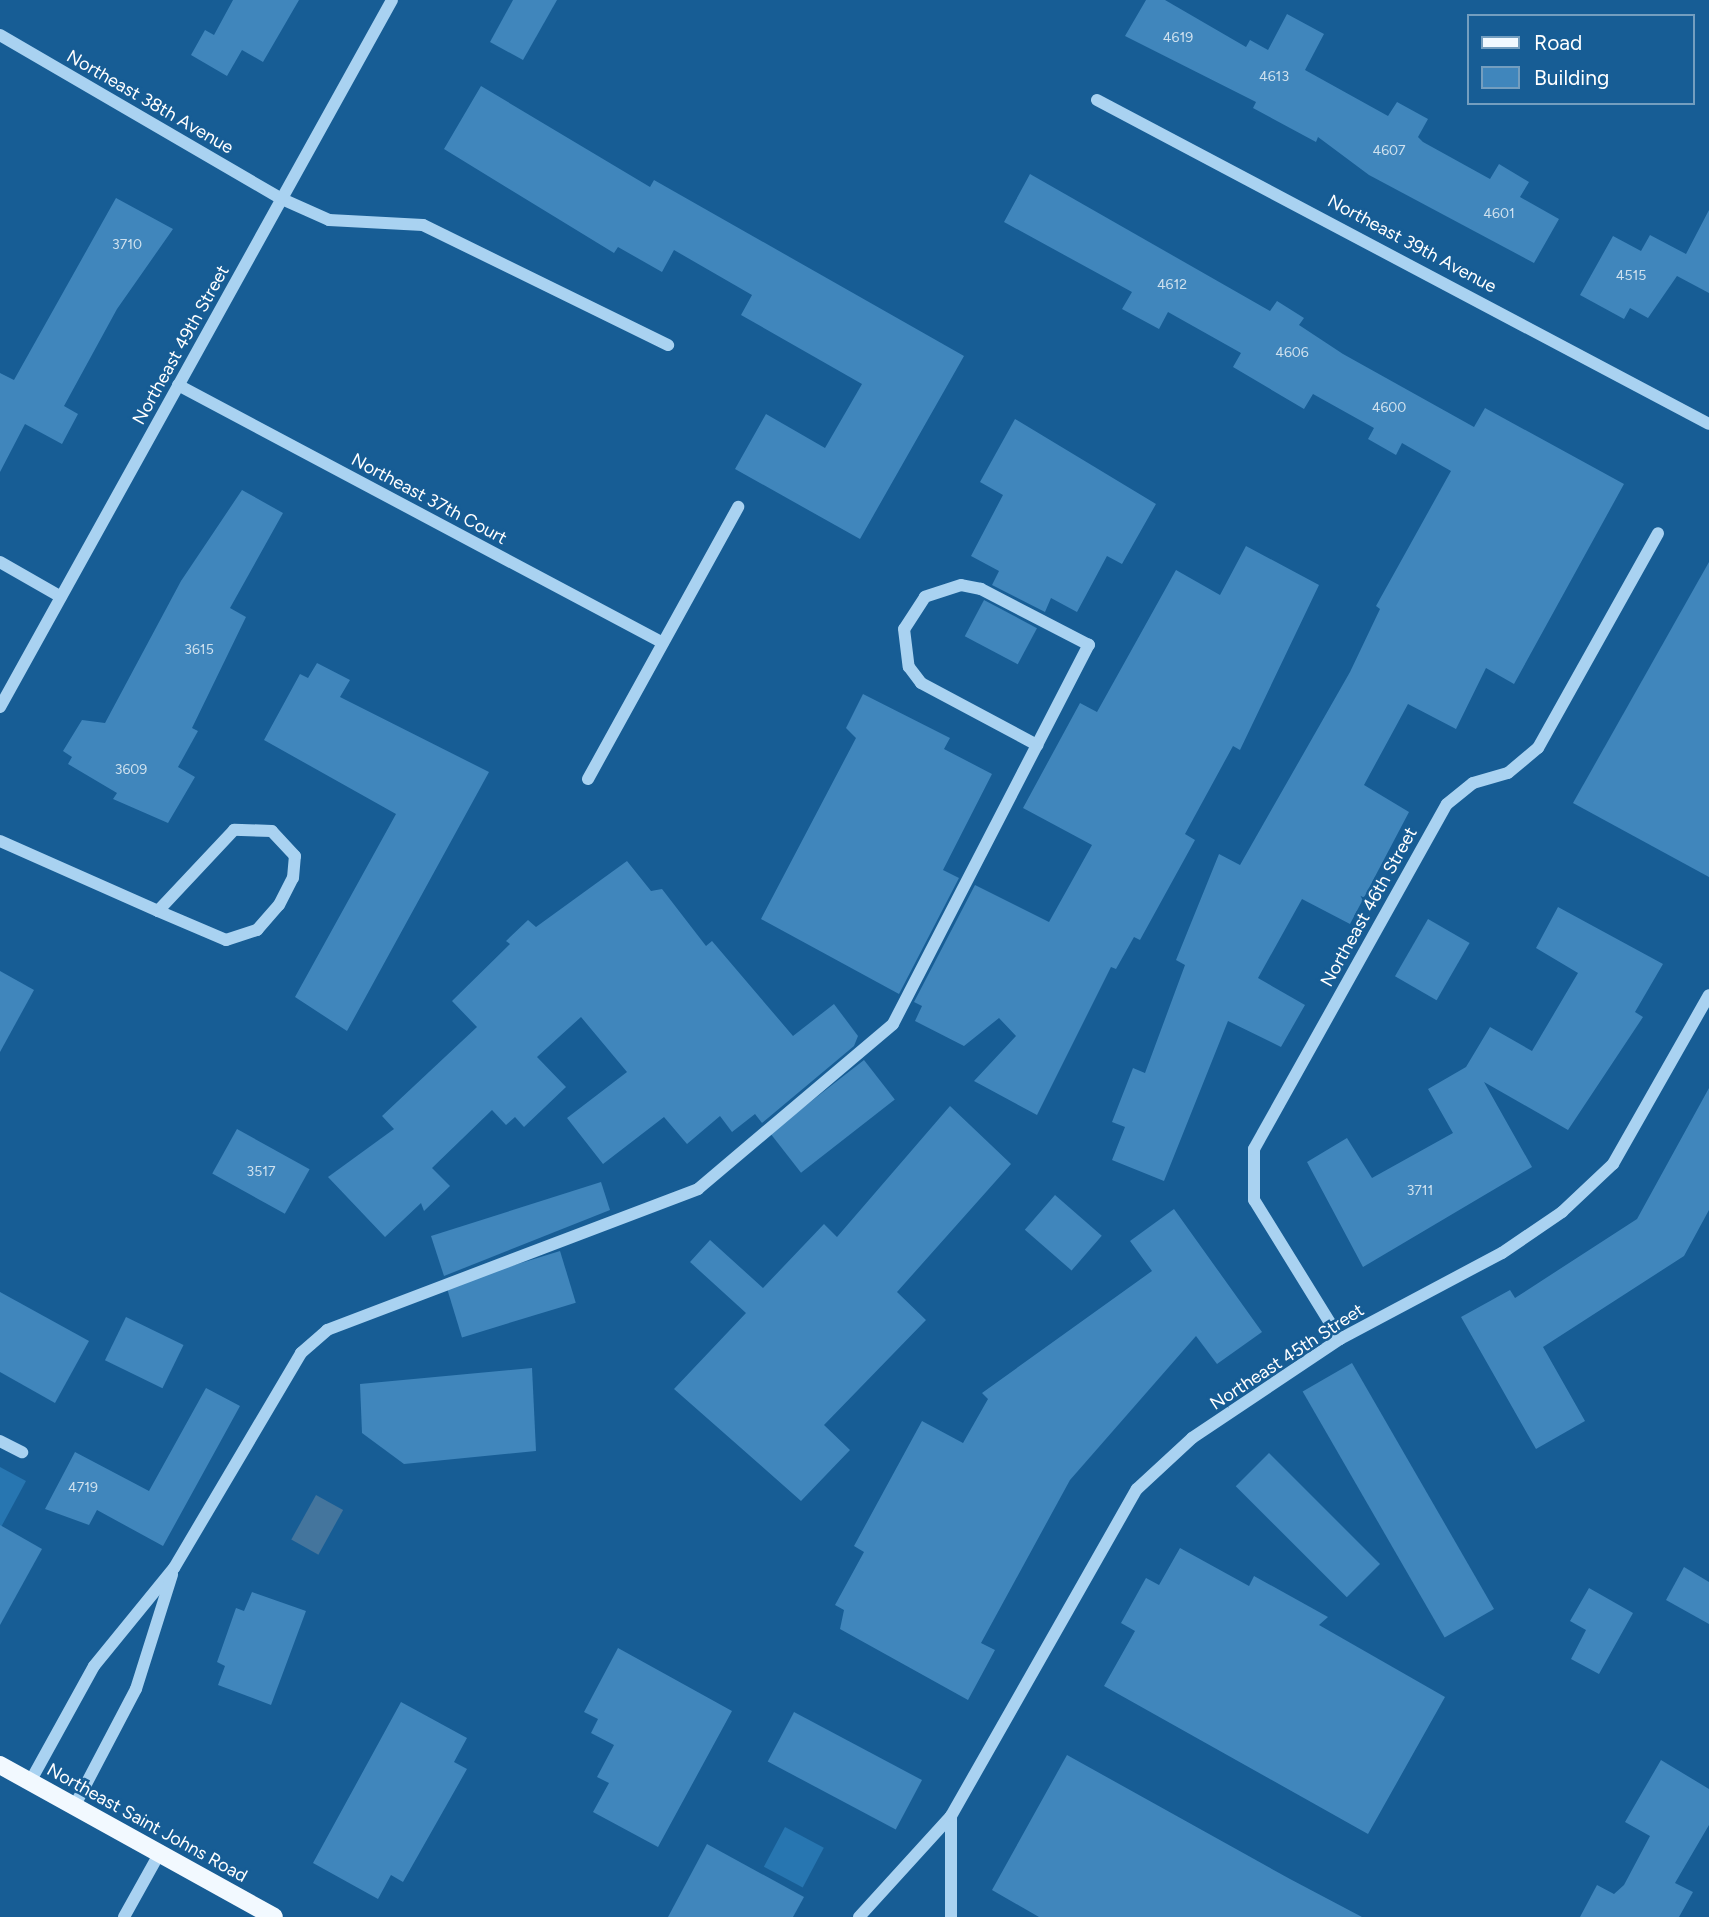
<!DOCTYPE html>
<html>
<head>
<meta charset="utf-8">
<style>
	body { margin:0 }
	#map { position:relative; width:1709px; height:1917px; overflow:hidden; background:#175d95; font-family:Figtree,sans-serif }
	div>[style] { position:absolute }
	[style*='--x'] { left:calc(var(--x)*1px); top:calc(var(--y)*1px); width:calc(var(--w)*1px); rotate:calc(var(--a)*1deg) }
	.green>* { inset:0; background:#2776b1; transform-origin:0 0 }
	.water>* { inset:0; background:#44759d; transform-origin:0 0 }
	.building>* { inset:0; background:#4086bc; transform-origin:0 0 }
	.minor>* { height:12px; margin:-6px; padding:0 6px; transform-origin:6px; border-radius:6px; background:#a9d2f1 }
	.major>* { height:18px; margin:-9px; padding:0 9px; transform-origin:9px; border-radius:9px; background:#f2f9ff }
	span { translate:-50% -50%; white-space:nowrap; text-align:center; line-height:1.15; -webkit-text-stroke:5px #175d95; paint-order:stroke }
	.number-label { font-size:14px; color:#cfe1ee }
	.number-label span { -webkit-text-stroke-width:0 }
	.street-label { font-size:18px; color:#fff }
	.legend { position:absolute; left:1467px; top:14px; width:228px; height:91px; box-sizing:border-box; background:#175d95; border:2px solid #749ebf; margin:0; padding:9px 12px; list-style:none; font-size:21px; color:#fff }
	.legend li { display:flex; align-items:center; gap:14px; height:35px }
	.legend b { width:35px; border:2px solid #749ebf }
</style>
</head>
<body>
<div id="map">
	<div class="green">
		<i style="clip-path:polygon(0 1467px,26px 1481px,0 1529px)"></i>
		<i style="left:785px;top:1827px;width:44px;height:45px;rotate:28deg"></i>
	</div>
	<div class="water">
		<i style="left:316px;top:1495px;width:31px;height:51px;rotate:29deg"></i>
	</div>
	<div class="building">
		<i style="clip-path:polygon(233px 0,299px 0,263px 62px,242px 50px,227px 76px,191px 55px,205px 30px,214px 35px)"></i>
		<i style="clip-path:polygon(513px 0,557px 0,523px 60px,490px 42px)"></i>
		<i style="clip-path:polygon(1146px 0,1165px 0,1246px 47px,1250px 40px,1268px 50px,1287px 14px,1324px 34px,1305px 70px,1388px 116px,1397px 102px,1428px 119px,1418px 137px,1423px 142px,1490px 179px,1499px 164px,1529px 182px,1520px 197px,1559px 219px,1534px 263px,1369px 175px,1318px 137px,1316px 142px,1253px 108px,1256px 102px,1125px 36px)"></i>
		<i style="clip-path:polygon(481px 86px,650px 187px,654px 180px,964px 356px,860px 539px,735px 469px,766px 414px,825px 448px,862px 384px,741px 315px,752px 295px,674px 250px,662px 272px,618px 247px,614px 253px,444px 149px)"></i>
		<i style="clip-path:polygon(1030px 174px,1270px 311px,1277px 301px,1304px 318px,1299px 325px,1343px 354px,1474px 427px,1485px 408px,1624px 484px,1514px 684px,1486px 668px,1456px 729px,1408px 704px,1364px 785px,1409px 812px,1350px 924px,1302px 899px,1258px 978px,1305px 1005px,1281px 1047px,1228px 1021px,1164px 1181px,1112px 1160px,1125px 1127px,1112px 1122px,1133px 1068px,1145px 1073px,1185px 965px,1176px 960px,1219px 854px,1240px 865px,1350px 672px,1380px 609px,1376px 606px,1451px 471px,1402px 443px,1396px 455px,1368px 439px,1374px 428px,1313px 394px,1304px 409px,1233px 367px,1241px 353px,1168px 312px,1159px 329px,1122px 309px,1132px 292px,1004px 222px)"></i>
		<i style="clip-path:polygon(116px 198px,173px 229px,117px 309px,64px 406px,78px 414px,62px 444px,25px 424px,0 472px,0 373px,14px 380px)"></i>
		<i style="clip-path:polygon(1709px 210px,1709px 293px,1677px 276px,1648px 318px,1630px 308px,1624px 319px,1580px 295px,1613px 236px,1641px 251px,1650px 235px,1686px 254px)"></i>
		<i style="clip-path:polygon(1015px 419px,1156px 504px,1122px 564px,1107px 556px,1077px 612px,1051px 598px,1045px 612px,992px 585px,999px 571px,971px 556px,1003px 495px,980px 482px)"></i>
		<i style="clip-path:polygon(242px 490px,283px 513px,230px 608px,246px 617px,192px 728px,198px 731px,178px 767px,195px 777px,168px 823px,113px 799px,117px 793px,68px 764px,72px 757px,63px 751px,82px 720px,105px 723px,181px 581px)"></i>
		<i style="clip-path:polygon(1246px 546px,1319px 585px,1240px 750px,1233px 746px,1185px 834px,1195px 840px,1140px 940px,1134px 937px,1116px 969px,1111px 967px,1037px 1115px,974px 1081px,1016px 1036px,999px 1018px,964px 1046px,915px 1021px,922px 1006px,914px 1002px,975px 885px,1049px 922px,1092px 845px,1023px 808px,1080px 703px,1097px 712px,1176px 570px,1220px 595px)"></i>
		<i style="clip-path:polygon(1709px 562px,1709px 877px,1573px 803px)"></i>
		<i style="left:984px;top:600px;width:60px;height:41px;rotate:28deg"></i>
		<i style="clip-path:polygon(317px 663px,350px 680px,340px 697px,489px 772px,347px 1031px,295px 997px,396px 814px,264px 740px,300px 674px,308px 678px)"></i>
		<i style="clip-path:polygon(863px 694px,950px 738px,944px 749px,992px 774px,943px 870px,959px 878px,899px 994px,761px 919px,856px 738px,846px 728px)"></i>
		<i style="clip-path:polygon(627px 861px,651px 891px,662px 889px,706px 946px,712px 941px,793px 1036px,834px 1004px,858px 1036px,854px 1046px,762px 1123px,755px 1114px,732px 1132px,720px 1116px,687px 1144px,664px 1117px,603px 1164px,567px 1118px,627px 1072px,581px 1017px,537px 1057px,566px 1087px,524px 1127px,515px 1117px,506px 1125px,492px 1110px,432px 1168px,450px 1186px,424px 1211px,421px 1203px,385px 1237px,328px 1177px,394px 1129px,382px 1116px,477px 1027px,452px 1001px,510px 944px,506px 941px,528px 920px,536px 927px)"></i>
		<i style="clip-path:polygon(1558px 907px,1663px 964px,1635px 1012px,1643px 1017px,1568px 1130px,1484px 1082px,1532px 1167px,1363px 1267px,1307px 1162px,1347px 1138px,1372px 1178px,1453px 1133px,1428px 1089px,1466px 1067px,1490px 1027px,1532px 1051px,1578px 973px,1536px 948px)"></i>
		<i style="left:1428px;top:919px;width:48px;height:66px;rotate:30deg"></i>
		<i style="clip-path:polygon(0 971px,34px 990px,0 1052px)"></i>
		<i style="left:864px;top:1060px;width:50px;height:119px;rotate:52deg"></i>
		<i style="clip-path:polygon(1709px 1088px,1709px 1210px,1684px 1256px,1543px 1347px,1585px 1421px,1536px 1449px,1461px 1317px,1510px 1290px,1515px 1298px,1637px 1219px)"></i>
		<i style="clip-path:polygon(950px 1106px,1011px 1164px,897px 1292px,926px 1320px,824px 1425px,850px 1450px,801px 1501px,674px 1389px,746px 1313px,690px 1262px,710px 1240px,763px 1288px,824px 1224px,837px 1237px)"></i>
		<i style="left:237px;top:1129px;width:83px;height:51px;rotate:29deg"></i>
		<i style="clip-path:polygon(601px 1182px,610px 1210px,444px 1276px,431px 1236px)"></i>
		<i style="left:1055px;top:1195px;width:62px;height:46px;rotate:41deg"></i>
		<i style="clip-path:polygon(1174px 1209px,1262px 1332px,1217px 1364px,1196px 1336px,1070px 1480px,981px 1643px,995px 1650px,968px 1700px,840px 1629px,844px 1610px,835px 1605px,864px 1552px,854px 1546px,922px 1421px,963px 1443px,988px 1399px,982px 1393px,1152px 1271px,1130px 1241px)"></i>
		<i style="left:560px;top:1251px;width:54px;height:119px;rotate:73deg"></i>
		<i style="clip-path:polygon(0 1292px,89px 1341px,55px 1403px,0 1372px)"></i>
		<i style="left:126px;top:1317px;width:64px;height:48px;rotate:26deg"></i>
		<i style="left:1352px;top:1363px;width:284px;height:57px;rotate:60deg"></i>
		<i style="clip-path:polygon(532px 1368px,536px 1451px,404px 1464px,362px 1433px,360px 1384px)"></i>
		<i style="clip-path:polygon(206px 1388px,240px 1406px,163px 1546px,97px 1510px,89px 1525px,45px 1509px,75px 1452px,149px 1491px)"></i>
		<i style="left:1269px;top:1453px;width:157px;height:47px;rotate:45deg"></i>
		<i style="clip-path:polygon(0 1525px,42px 1549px,0 1625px)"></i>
		<i style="clip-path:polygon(1180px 1548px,1249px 1586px,1254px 1576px,1328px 1617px,1319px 1625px,1445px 1697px,1368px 1834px,1104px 1686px,1135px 1631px,1121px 1623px,1146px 1578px,1159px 1585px)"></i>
		<i style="clip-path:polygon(1684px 1567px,1709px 1582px,1709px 1624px,1666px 1600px)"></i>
		<i style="clip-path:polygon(1589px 1588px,1633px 1613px,1599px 1674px,1571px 1659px,1586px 1630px,1570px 1621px)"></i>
		<i style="clip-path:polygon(252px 1592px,306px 1611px,271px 1705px,218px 1685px,225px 1666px,217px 1662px,236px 1608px,244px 1611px)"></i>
		<i style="clip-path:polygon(618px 1648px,732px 1711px,658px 1847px,593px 1812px,609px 1783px,597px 1777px,614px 1745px,591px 1733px,598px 1719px,584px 1712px)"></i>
		<i style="clip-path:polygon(401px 1702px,467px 1738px,454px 1762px,467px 1769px,403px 1882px,391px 1875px,378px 1899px,313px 1863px)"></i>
		<i style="left:794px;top:1712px;width:145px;height:56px;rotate:28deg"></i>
		<i style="clip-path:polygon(1067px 1755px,1290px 1879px,1362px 1917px,1039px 1917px,992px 1890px)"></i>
		<i style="clip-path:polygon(1661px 1760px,1709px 1789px,1709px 1825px,1675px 1883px,1693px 1892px,1679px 1917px,1580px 1917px,1597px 1885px,1614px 1894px,1624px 1885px,1650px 1836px,1625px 1822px)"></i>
		<i style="clip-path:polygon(707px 1844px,804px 1897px,793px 1917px,668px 1917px)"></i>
	</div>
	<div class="minor">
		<i style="--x:0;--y:35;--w:326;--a:30.2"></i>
		<i style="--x:282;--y:199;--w:51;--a:24.1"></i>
		<i style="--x:329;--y:220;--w:94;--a:3"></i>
		<i style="--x:423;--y:225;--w:273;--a:26.1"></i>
		<i style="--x:1097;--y:100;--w:692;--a:27.9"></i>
		<i style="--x:178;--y:385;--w:549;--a:28.01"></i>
		<i style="--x:0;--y:562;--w:70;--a:29.8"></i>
		<i style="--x:0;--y:707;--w:808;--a:-60.99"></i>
		<i style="--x:588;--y:779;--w:311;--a:-61.1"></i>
		<i style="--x:0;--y:841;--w:173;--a:23.9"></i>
		<i style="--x:158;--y:911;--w:74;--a:23.1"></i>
		<i style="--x:226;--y:940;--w:33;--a:-18"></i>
		<i style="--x:257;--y:930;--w:33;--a:-49"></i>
		<i style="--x:279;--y:905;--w:30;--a:-63"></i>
		<i style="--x:293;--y:878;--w:22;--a:-85"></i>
		<i style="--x:295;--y:856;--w:34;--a:-133"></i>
		<i style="--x:272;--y:831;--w:38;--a:-178"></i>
		<i style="--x:234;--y:830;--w:111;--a:133.2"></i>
		<i style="--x:1340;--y:1339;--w:163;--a:-121.7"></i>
		<i style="--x:1254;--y:1200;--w:51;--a:-90"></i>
		<i style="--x:1254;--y:1149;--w:395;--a:-60.8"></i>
		<i style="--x:1447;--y:804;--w:33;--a:-39"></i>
		<i style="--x:1473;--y:783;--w:36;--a:-16"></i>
		<i style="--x:1508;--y:773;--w:39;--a:-40"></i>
		<i style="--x:1538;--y:748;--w:246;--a:-60.8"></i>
		<i style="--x:0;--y:1441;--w:25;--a:27"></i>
		<i style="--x:30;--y:1782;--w:132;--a:-61.1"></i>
		<i style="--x:94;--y:1666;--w:127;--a:-50.8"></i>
		<i style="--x:174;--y:1568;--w:250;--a:-59.4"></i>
		<i style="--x:301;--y:1353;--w:35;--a:-41"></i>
		<i style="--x:327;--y:1330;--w:397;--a:-20.8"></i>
		<i style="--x:698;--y:1189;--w:255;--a:-40.2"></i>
		<i style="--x:893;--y:1024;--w:427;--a:-62.7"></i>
		<i style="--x:1089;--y:645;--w:122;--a:-152.6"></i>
		<i style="--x:981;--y:589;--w:20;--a:-169"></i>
		<i style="--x:961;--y:585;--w:38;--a:162"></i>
		<i style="--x:925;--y:597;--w:38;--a:123"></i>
		<i style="--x:904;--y:629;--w:38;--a:83"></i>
		<i style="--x:909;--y:667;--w:20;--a:53"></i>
		<i style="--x:921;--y:683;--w:132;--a:28.1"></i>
		<i style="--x:74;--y:1807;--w:133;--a:-62.3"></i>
		<i style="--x:136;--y:1689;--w:120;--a:-72.5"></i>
		<i style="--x:951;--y:1816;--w:101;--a:90"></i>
		<i style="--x:124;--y:1917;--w:72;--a:-60.9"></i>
		<i style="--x:859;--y:1917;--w:137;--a:-47.7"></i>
		<i style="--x:951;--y:1816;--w:376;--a:-60.4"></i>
		<i style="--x:1137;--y:1489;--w:75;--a:-42.8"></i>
		<i style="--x:1192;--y:1438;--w:178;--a:-33.8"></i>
		<i style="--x:1340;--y:1339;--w:183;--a:-28"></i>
		<i style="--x:1502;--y:1253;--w:73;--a:-34.3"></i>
		<i style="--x:1562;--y:1212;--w:70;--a:-43.3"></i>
		<i style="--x:1613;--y:1164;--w:194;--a:-60.4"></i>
	</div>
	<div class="major">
		<i style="--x:0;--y:1765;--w:313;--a:29"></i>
	</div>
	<div class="number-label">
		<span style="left:1178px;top:38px">4619</span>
		<span style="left:1274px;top:77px">4613</span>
		<span style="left:1389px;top:151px">4607</span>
		<span style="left:1499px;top:214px">4601</span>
		<span style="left:127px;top:245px">3710</span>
		<span style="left:1631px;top:276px">4515</span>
		<span style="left:1172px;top:285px">4612</span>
		<span style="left:1292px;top:353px">4606</span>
		<span style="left:1389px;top:408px">4600</span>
		<span style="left:199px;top:650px">3615</span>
		<span style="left:131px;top:770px">3609</span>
		<span style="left:261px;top:1172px">3517</span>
		<span style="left:1420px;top:1191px">3711</span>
		<span style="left:83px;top:1488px">4719</span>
	</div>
	<div class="street-label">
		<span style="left:150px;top:102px;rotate:30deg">Northeast 38th Avenue</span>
		<span style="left:1412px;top:244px;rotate:28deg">Northeast 39th Avenue</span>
		<span style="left:181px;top:345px;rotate:-61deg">Northeast 49th Street</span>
		<span style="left:429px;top:499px;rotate:28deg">Northeast 37th Court</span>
		<span style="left:1369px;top:907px;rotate:-61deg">Northeast 46th Street</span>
		<span style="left:1287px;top:1357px;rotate:-33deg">Northeast 45th Street</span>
		<span style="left:147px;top:1823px;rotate:29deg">Northeast Saint Johns Road</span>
	</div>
	<ul class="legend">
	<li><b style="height:9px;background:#f2f9ff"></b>Road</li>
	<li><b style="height:19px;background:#4086bc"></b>Building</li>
	</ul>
</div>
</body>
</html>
